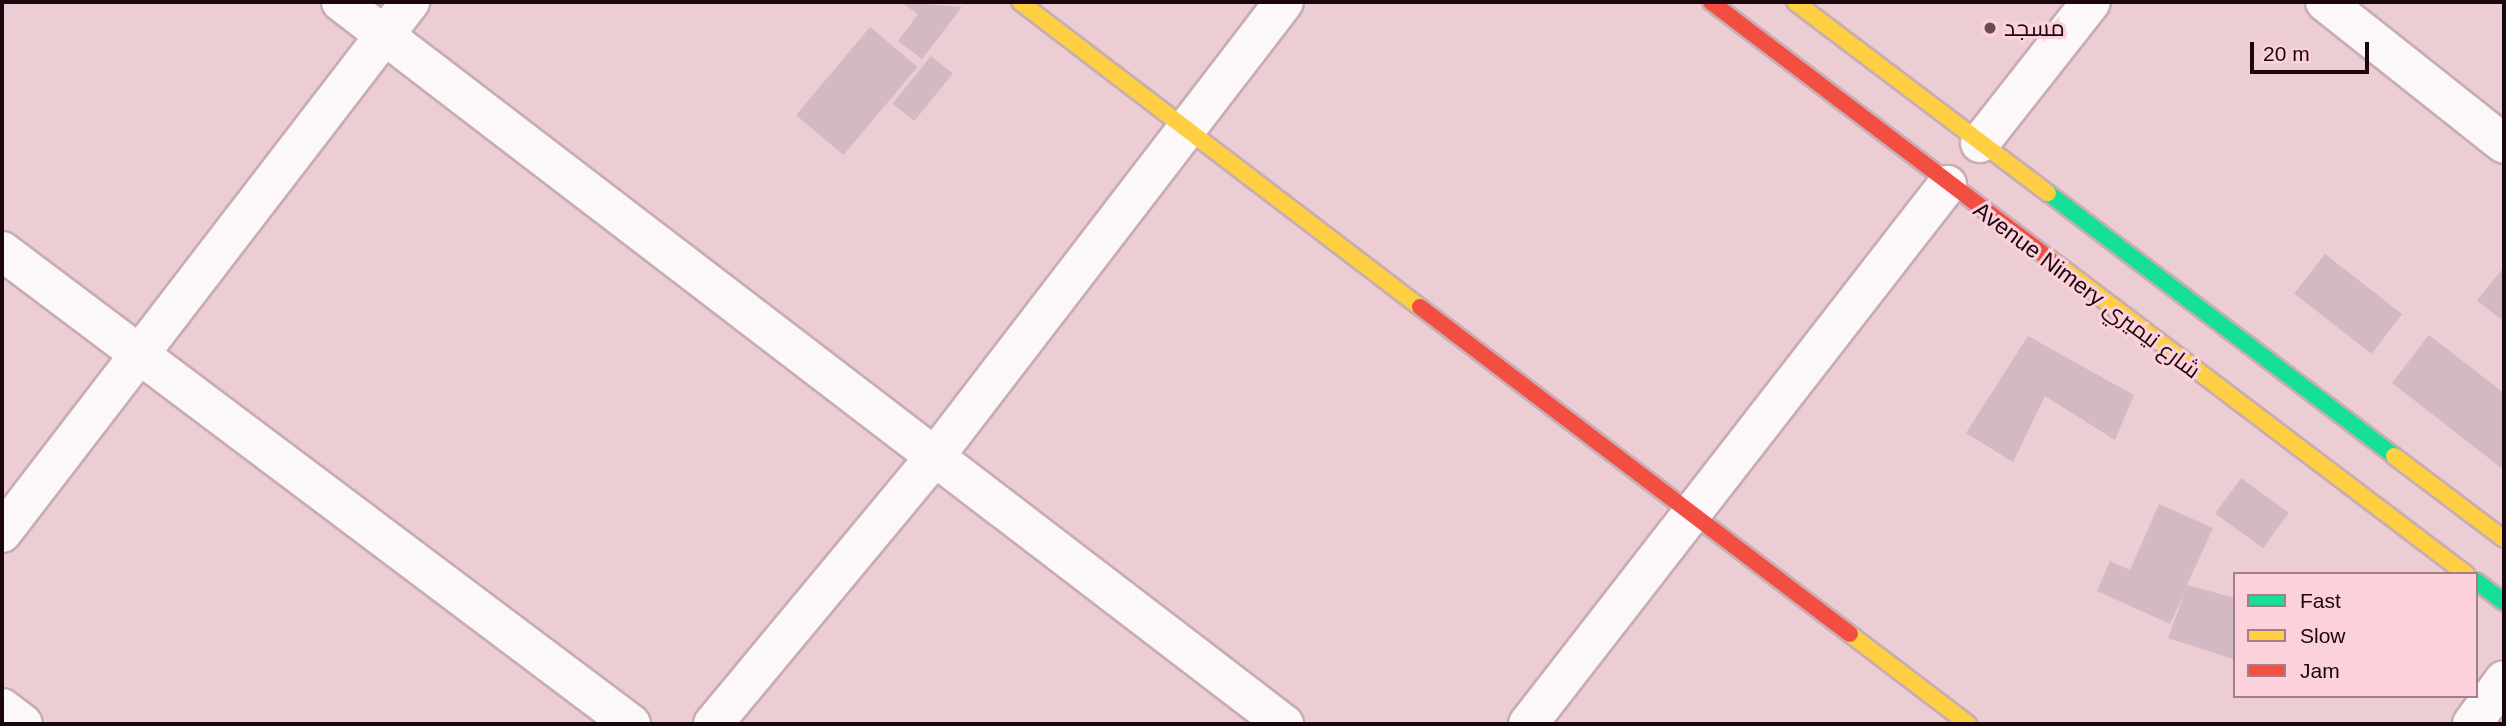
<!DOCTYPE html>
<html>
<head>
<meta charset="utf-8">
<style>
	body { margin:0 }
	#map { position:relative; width:2506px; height:726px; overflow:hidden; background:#eccdd4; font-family:Arial,Cairo,sans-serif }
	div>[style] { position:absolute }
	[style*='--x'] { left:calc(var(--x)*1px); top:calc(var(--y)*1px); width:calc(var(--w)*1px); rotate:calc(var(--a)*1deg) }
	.building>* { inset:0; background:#d2b9c3; transform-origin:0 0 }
	.roads { filter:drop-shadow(2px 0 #c8adb3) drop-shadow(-2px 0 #c8adb3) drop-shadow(0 2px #c8adb3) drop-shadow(0 -2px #c8adb3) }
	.street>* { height:38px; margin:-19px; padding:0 19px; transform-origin:19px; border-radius:19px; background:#fcf8f9 }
	.fast>* { height:16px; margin:-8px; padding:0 8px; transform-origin:8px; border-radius:8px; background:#16e098 }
	.slow>* { height:16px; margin:-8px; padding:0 8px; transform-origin:8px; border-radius:8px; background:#ffcf43 }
	.jam>* { height:16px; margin:-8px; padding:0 8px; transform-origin:8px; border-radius:8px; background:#f24e42 }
	.dots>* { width:19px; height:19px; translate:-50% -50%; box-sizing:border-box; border:4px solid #fdd1dc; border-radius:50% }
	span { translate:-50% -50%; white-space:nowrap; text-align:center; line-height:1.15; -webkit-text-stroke:6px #fdd1dc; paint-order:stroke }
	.poi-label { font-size:23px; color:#1c060d }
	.left { translate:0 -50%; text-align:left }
	.street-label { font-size:23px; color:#1c060d }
	.frame { position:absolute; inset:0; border:4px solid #1c060d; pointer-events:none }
	.legend { position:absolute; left:2233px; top:572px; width:245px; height:126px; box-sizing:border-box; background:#fdd1dc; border:2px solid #a38089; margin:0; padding:9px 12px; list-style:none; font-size:21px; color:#1c060d }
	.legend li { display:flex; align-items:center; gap:14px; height:35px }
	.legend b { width:35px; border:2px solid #a38089 }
	.scale { position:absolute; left:2250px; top:42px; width:119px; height:32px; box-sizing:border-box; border:4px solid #1c060d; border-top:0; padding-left:9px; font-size:21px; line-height:24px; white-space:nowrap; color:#1c060d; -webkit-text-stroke:5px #fdd1dc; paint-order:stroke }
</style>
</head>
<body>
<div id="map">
	<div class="building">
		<i style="clip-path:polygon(901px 2px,962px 7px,922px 59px,898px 41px,918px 14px)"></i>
		<i style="left:870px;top:27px;width:62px;height:115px;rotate:40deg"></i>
		<i style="left:931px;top:56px;width:28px;height:61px;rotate:39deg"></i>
		<i style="left:2325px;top:254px;width:98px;height:50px;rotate:38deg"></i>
		<i style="clip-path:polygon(2504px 267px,2504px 322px,2477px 300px)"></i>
		<i style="clip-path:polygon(2429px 335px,2504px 393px,2504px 470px,2392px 383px)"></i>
		<i style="clip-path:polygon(2028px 336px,2134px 395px,2115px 440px,2045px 396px,2013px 462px,1966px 433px)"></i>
		<i style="left:2241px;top:478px;width:59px;height:44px;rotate:36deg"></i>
		<i style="clip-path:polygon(2159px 504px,2213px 528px,2187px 585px,2235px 598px,2233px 659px,2168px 638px,2186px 589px,2170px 624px,2097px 591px,2110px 561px,2130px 570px)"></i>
	</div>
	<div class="roads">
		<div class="street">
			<i style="--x:341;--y:2;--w:1188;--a:37.44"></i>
			<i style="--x:2325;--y:2;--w:228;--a:38.4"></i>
			<i style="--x:1980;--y:143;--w:179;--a:-51.8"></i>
			<i style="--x:2;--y:251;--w:787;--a:36.94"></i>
			<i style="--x:2;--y:533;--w:670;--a:-52.46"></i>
			<i style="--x:2;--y:708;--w:26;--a:37"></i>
			<i style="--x:713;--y:724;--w:349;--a:-50.3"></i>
			<i style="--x:936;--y:455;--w:571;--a:-52.47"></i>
			<i style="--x:1528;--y:724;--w:683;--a:-52.14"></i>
			<i style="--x:2472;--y:724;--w:54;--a:-54"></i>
		</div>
		<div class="fast">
			<i style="--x:2048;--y:193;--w:435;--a:37.2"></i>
			<i style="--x:2476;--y:581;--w:35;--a:37"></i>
		</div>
		<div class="slow">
			<i style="--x:1020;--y:2;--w:503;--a:37.33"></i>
			<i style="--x:1795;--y:2;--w:317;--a:37.1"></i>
			<i style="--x:2050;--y:259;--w:522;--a:37.13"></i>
			<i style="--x:2394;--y:456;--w:138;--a:37"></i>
			<i style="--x:1850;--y:634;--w:148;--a:37.3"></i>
		</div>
		<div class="jam">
			<i style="--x:1711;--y:2;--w:425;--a:37.2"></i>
			<i style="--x:1420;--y:307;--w:540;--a:37.25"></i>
		</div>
	</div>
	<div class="dots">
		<i style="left:1990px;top:28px;background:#654c53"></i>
	</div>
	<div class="poi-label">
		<span class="left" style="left:2004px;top:28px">مسجد</span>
	</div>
	<div class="street-label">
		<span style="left:2087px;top:290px;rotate:37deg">Avenue Nimery شارع نيميري</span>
	</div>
	<div class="frame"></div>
	<ul class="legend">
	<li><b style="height:9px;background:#16e098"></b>Fast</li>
	<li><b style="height:9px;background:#ffcf43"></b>Slow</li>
	<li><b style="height:9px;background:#f24e42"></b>Jam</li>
	</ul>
	<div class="scale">20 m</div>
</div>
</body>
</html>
